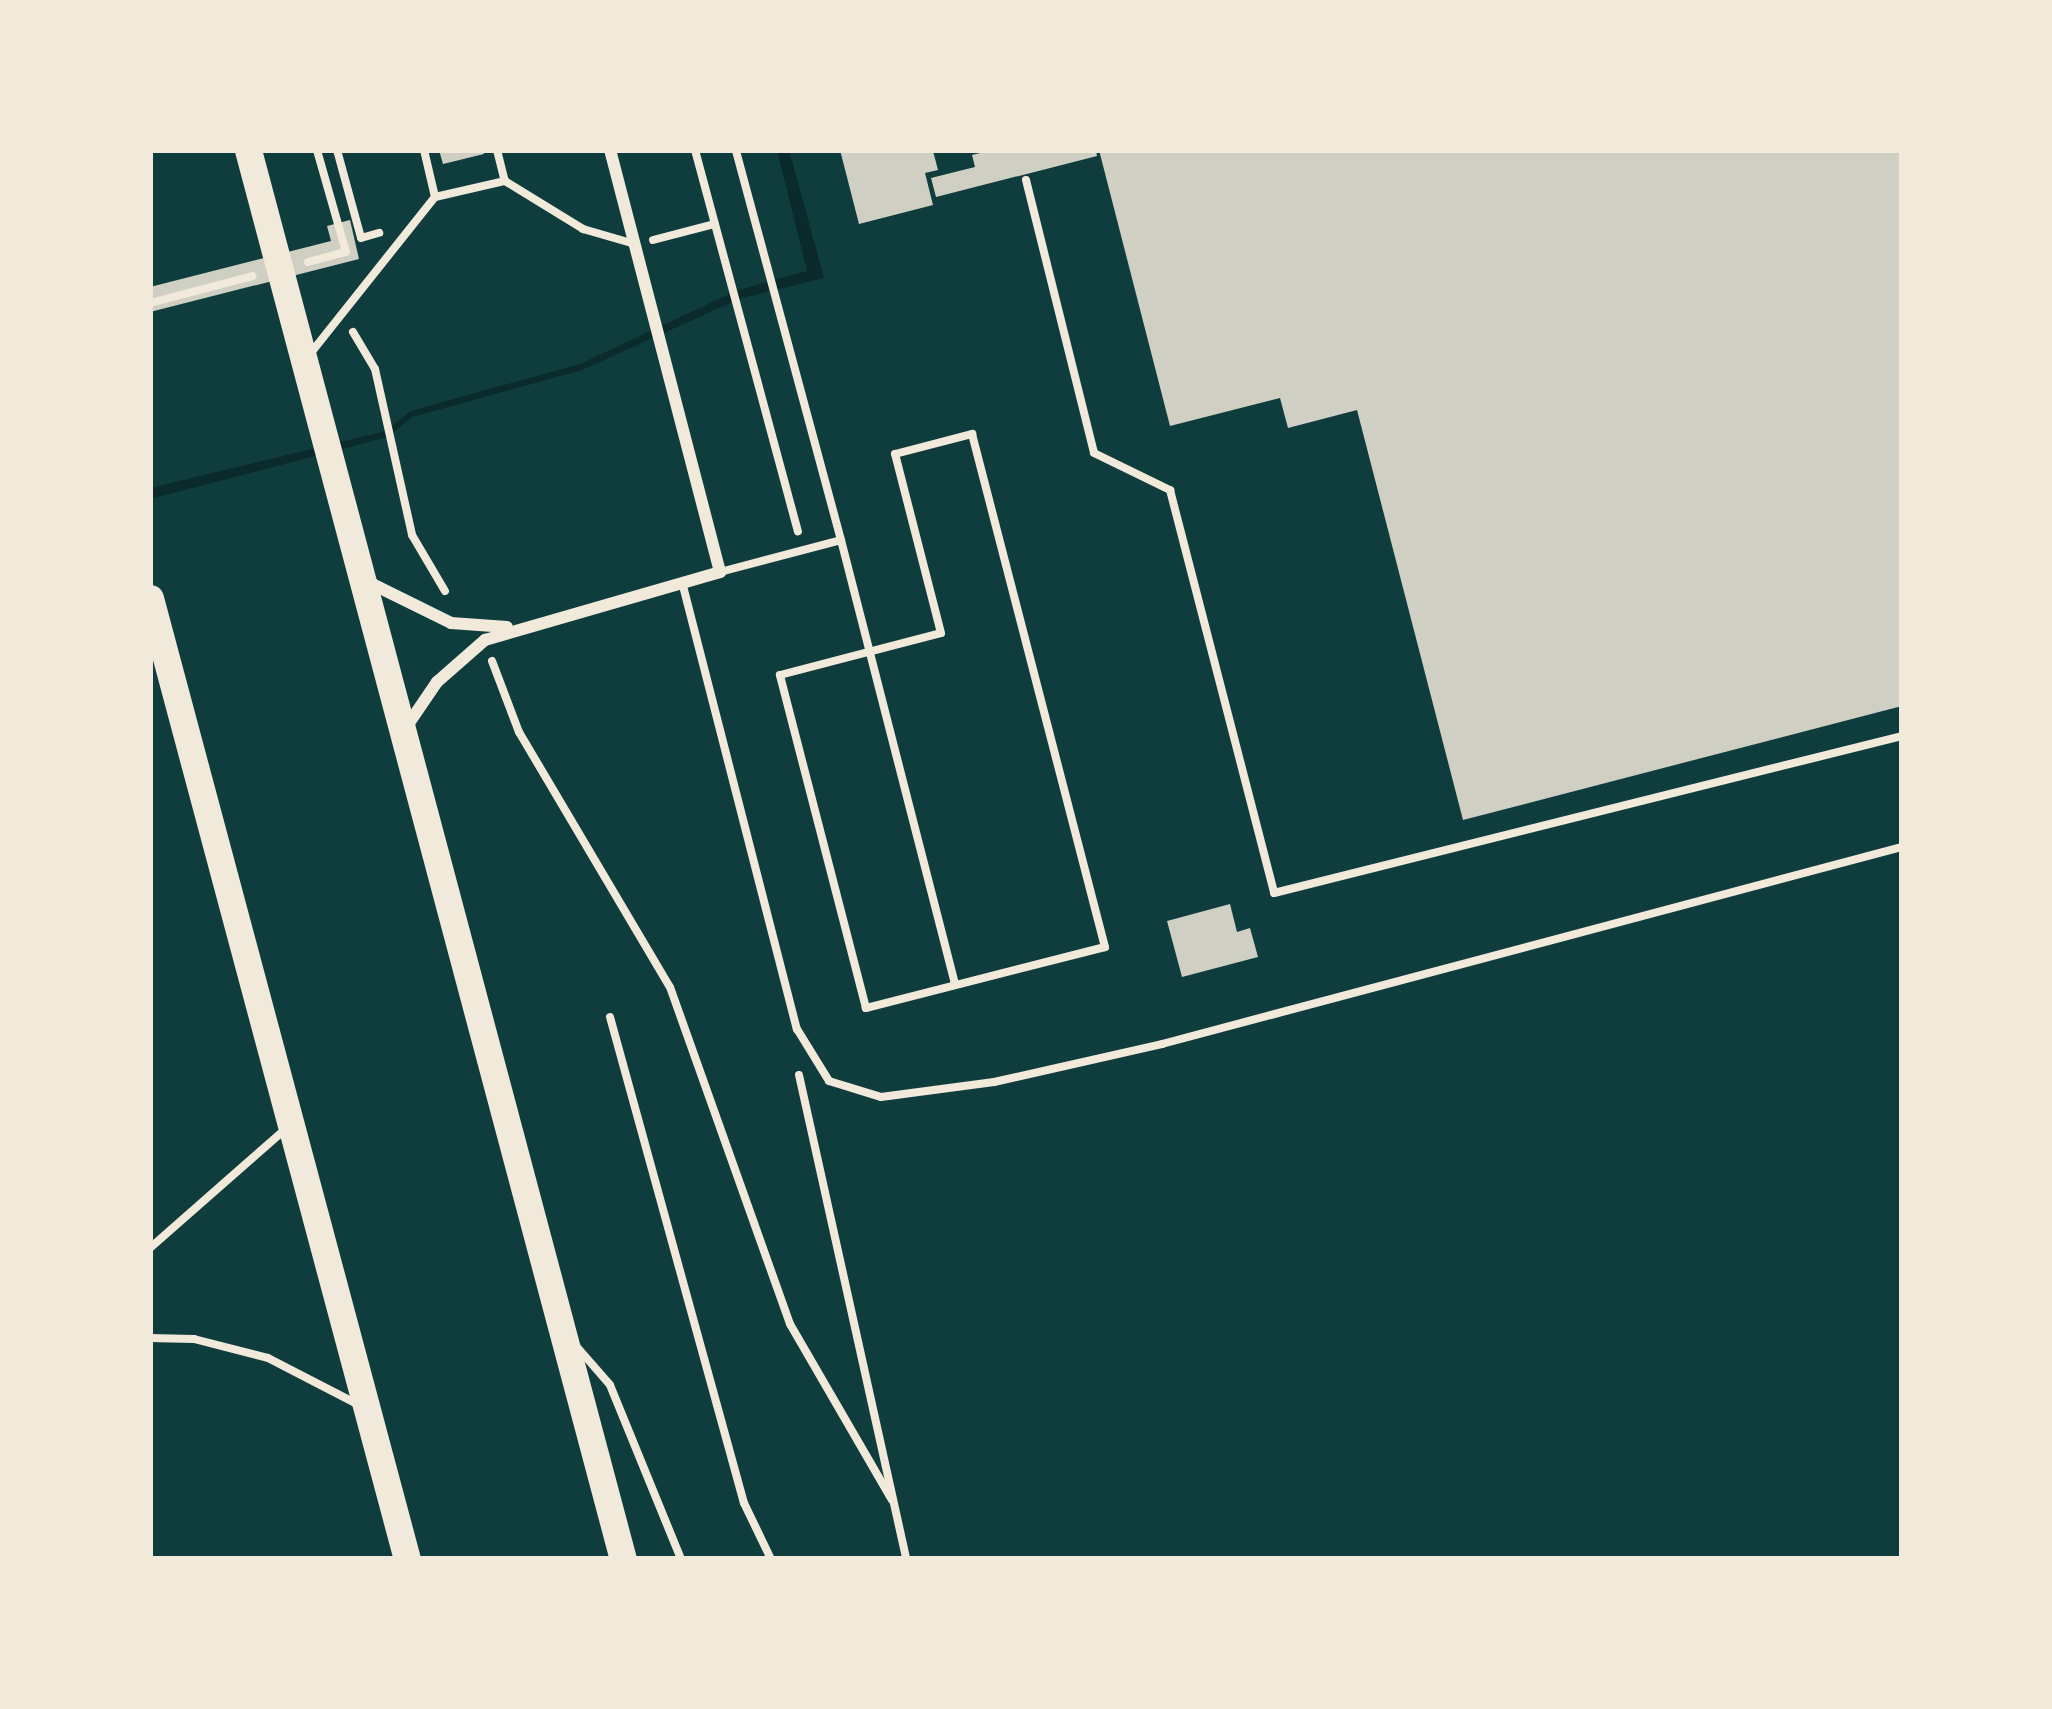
<!DOCTYPE html>
<html>
<head>
<meta charset="utf-8">
<style>
	body { margin:0 }
	#map { position:relative; width:2052px; height:1709px; overflow:hidden; background:#0f3d3e; font-family:"Fira Sans Condensed",sans-serif }
	div>[style] { position:absolute }
	[style*='--x'] { left:calc(var(--x)*1px); top:calc(var(--y)*1px); width:calc(var(--w)*1px); rotate:calc(var(--a)*1deg) }
	.water>* { inset:0; background:#0a2a2b }
	.building>* { inset:0; background:#cfcfc3 }
	.path>* { height:8px; margin:-4px; padding:0 4px; transform-origin:4px; border-radius:4px; background:#f1e9da }
	.service>* { height:8px; margin:-4px; padding:0 4px; transform-origin:4px; border-radius:4px; background:#f1e9da }
	.minor>* { height:12px; margin:-6px; padding:0 6px; transform-origin:6px; border-radius:6px; background:#f1e9da }
	.trunk>* { height:27px; margin:-13.5px; padding:0 13.5px; transform-origin:13.5px; border-radius:13.5px; background:#f1e9da }
	span { translate:-50% -50%; white-space:nowrap; text-align:center; line-height:1.15; -webkit-text-stroke:12px #f1e9da; paint-order:stroke }
	.frame { position:absolute; inset:0; border:153px solid #f1e9da; pointer-events:none }
</style>
</head>
<body>
<div id="map">
	<div class="water">
		<i style="clip-path:polygon(777px 150px,789px 150px,824px 278px,739px 299px,582px 370px,412px 417px,388px 437px,150px 499px,150px 488px,386px 431px,410px 411px,580px 364px,738px 290px,807px 271px)"></i>
	</div>
	<div class="building">
		<i style="clip-path:polygon(439px 150px,482px 150px,484px 154px,443px 164px)"></i>
		<i style="clip-path:polygon(840px 150px,933px 151px,938px 170px,925px 173px,933px 205px,859px 224px)"></i>
		<i style="clip-path:polygon(992px 150px,1096px 150px,1097px 156px,936px 197px,931px 178px,975px 167px,972px 155px)"></i>
		<i style="clip-path:polygon(1099px 150px,1902px 150px,1902px 706px,1463px 820px,1357px 410px,1288px 428px,1280px 398px,1170px 426px)"></i>
		<i style="clip-path:polygon(350px 220px,359px 259px,150px 312px,150px 287px,331px 241px,327px 226px)"></i>
		<i style="clip-path:polygon(1230px 904px,1237px 932px,1250px 928px,1258px 957px,1182px 977px,1167px 921px)"></i>
	</div>
	<div class="path">
		<i style="--x:337;--y:150;--w:91;--a:74.7"></i>
		<i style="--x:361;--y:238;--w:19;--a:-16"></i>
		<i style="--x:695;--y:150;--w:395;--a:74.9"></i>
		<i style="--x:653;--y:240;--w:64;--a:-14.5"></i>
		<i style="--x:308;--y:262;--w:39;--a:-15"></i>
		<i style="--x:346;--y:252;--w:106;--a:-105.9"></i>
		<i style="--x:150;--y:303;--w:106;--a:-14.7"></i>
		<i style="--x:353;--y:332;--w:43;--a:59.3"></i>
		<i style="--x:375;--y:369;--w:170;--a:77.4"></i>
		<i style="--x:412;--y:535;--w:65;--a:59.5"></i>
		<i style="--x:492;--y:661;--w:76;--a:69.2"></i>
		<i style="--x:519;--y:732;--w:296;--a:59.4"></i>
		<i style="--x:670;--y:987;--w:358;--a:70.4"></i>
		<i style="--x:790;--y:1324;--w:203;--a:59.9"></i>
		<i style="--x:799;--y:1075;--w:496;--a:77.5"></i>
	</div>
	<div class="service">
		<i style="--x:424;--y:150;--w:48;--a:76.8"></i>
		<i style="--x:497;--y:150;--w:32;--a:76"></i>
		<i style="--x:505;--y:181;--w:92;--a:31.6"></i>
		<i style="--x:583;--y:229;--w:54;--a:16.1"></i>
		<i style="--x:1026;--y:180;--w:281;--a:76"></i>
		<i style="--x:1094;--y:453;--w:85;--a:26"></i>
		<i style="--x:1170;--y:490;--w:416;--a:75.5"></i>
		<i style="--x:1274;--y:893;--w:647;--a:-14.04"></i>
		<i style="--x:310;--y:354;--w:201;--a:-51.5"></i>
		<i style="--x:435;--y:197;--w:72;--a:-12.9"></i>
		<i style="--x:972;--y:434;--w:530;--a:75.47"></i>
		<i style="--x:1105;--y:947;--w:247;--a:165.7"></i>
		<i style="--x:866;--y:1008;--w:344;--a:-104.5"></i>
		<i style="--x:780;--y:675;--w:166;--a:-14.6"></i>
		<i style="--x:941;--y:633;--w:185;--a:-104.4"></i>
		<i style="--x:895;--y:454;--w:80;--a:-14.6"></i>
		<i style="--x:841;--y:540;--w:459;--a:75.6"></i>
		<i style="--x:720;--y:572;--w:125;--a:-14.8"></i>
		<i style="--x:841;--y:540;--w:404;--a:-105.1"></i>
		<i style="--x:682;--y:582;--w:462;--a:75.6"></i>
		<i style="--x:797;--y:1029;--w:61;--a:58.4"></i>
		<i style="--x:829;--y:1081;--w:54;--a:17.1"></i>
		<i style="--x:881;--y:1097;--w:114;--a:-7.6"></i>
		<i style="--x:994;--y:1082;--w:172;--a:-12.7"></i>
		<i style="--x:1162;--y:1044;--w:766;--a:-14.91"></i>
		<i style="--x:610;--y:1017;--w:504;--a:74.59"></i>
		<i style="--x:744;--y:1503;--w:62;--a:64.3"></i>
		<i style="--x:150;--y:1248;--w:177;--a:-41.3"></i>
		<i style="--x:150;--y:1338;--w:44;--a:1.3"></i>
		<i style="--x:194;--y:1339;--w:76;--a:14.4"></i>
		<i style="--x:268;--y:1358;--w:100;--a:27.3"></i>
		<i style="--x:577;--y:1347;--w:50;--a:49"></i>
		<i style="--x:610;--y:1385;--w:188;--a:67.8"></i>
	</div>
	<div class="minor">
		<i style="--x:364;--y:580;--w:97;--a:26.3"></i>
		<i style="--x:451;--y:623;--w:56;--a:4.1"></i>
		<i style="--x:405;--y:729;--w:57;--a:-55.8"></i>
		<i style="--x:437;--y:682;--w:64;--a:-41.2"></i>
		<i style="--x:485;--y:640;--w:245;--a:-16.1"></i>
		<i style="--x:720;--y:572;--w:436;--a:-104.6"></i>
	</div>
	<div class="trunk">
		<i style="--x:248;--y:150;--w:1458;--a:75.1"></i>
		<i style="--x:150;--y:598;--w:995;--a:75.03"></i>
	</div>
	<div class="frame"></div>
</div>
</body>
</html>
